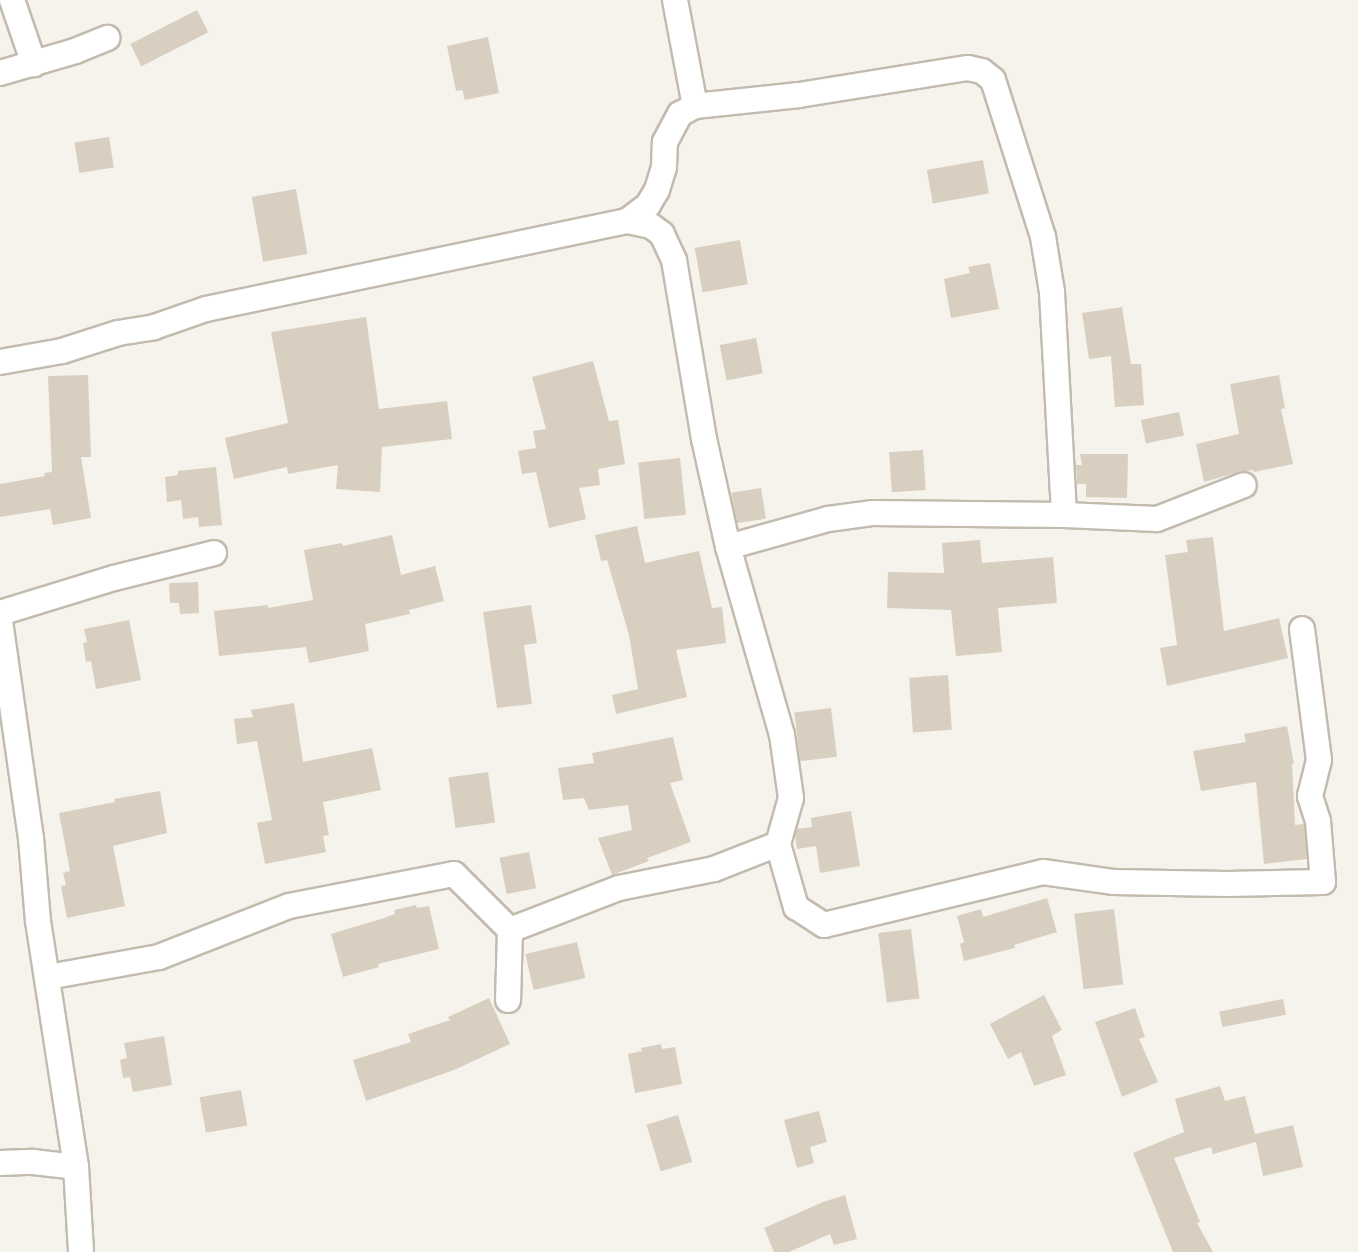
<!DOCTYPE html>
<html>
<head>
<meta charset="utf-8">
<style>
	body { margin:0 }
	#map { position:relative; width:1358px; height:1252px; overflow:hidden; background:#f6f3ec; font-family:Montserrat,sans-serif }
	div>[style] { position:absolute }
	[style*='--x'] { left:calc(var(--x)*1px); top:calc(var(--y)*1px); width:calc(var(--w)*1px); rotate:calc(var(--a)*1deg) }
	.building>* { inset:0; background:#d8cfc1; transform-origin:0 0 }
	.roads { filter:drop-shadow(2px 0 #c2bbae) drop-shadow(-2px 0 #c2bbae) drop-shadow(0 2px #c2bbae) drop-shadow(0 -2px #c2bbae) }
	.minor>* { height:24px; margin:-12px; padding:0 12px; transform-origin:12px; border-radius:12px; background:#fff }
	span { translate:-50% -50%; white-space:nowrap; text-align:center; line-height:1.15; -webkit-text-stroke:5px #fff; paint-order:stroke }
</style>
</head>
<body>
<div id="map">
	<div class="building">
		<i style="left:197px;top:10px;width:25px;height:75px;rotate:63deg"></i>
		<i style="clip-path:polygon(488px 37px,499px 93px,465px 100px,462px 90px,456px 91px,447px 46px)"></i>
		<i style="left:109px;top:137px;width:31px;height:35px;rotate:81deg"></i>
		<i style="left:983px;top:160px;width:34px;height:57px;rotate:80deg"></i>
		<i style="left:296px;top:189px;width:66px;height:45px;rotate:80deg"></i>
		<i style="left:740px;top:240px;width:45px;height:46px;rotate:80deg"></i>
		<i style="clip-path:polygon(990px 263px,999px 309px,951px 318px,944px 279px,970px 273px,968px 267px)"></i>
		<i style="clip-path:polygon(1122px 307px,1131px 364px,1141px 364px,1144px 405px,1115px 407px,1111px 356px,1089px 359px,1082px 313px)"></i>
		<i style="clip-path:polygon(366px 317px,379px 409px,447px 401px,452px 439px,382px 447px,380px 492px,336px 489px,338px 465px,288px 474px,287px 467px,234px 479px,225px 438px,288px 423px,271px 332px)"></i>
		<i style="left:756px;top:338px;width:36px;height:37px;rotate:79deg"></i>
		<i style="clip-path:polygon(593px 361px,609px 421px,618px 420px,625px 464px,598px 469px,600px 485px,579px 488px,586px 519px,549px 528px,536px 472px,522px 474px,518px 451px,536px 448px,533px 431px,546px 429px,532px 377px)"></i>
		<i style="clip-path:polygon(88px 375px,91px 457px,81px 457px,91px 518px,53px 525px,50px 509px,0 517px,0 484px,45px 476px,44px 473px,52px 472px,48px 376px)"></i>
		<i style="clip-path:polygon(1279px 375px,1285px 408px,1281px 409px,1293px 464px,1254px 472px,1253px 470px,1239px 472px,1204px 482px,1196px 444px,1239px 434px,1230px 384px)"></i>
		<i style="left:1179px;top:412px;width:24px;height:39px;rotate:78deg"></i>
		<i style="left:923px;top:450px;width:40px;height:34px;rotate:86deg"></i>
		<i style="clip-path:polygon(1080px 454px,1128px 454px,1127px 498px,1086px 497px,1086px 484px,1077px 484px,1076px 465px,1082px 465px)"></i>
		<i style="left:680px;top:458px;width:57px;height:42px;rotate:84deg"></i>
		<i style="clip-path:polygon(216px 467px,222px 525px,199px 527px,198px 517px,183px 519px,181px 500px,167px 502px,165px 477px,178px 475px,178px 471px)"></i>
		<i style="left:761px;top:488px;width:31px;height:30px;rotate:81deg"></i>
		<i style="clip-path:polygon(637px 526px,645px 563px,699px 551px,712px 608px,722px 607px,726px 643px,676px 650px,687px 697px,616px 714px,612px 695px,638px 689px,629px 635px,607px 560px,601px 561px,595px 535px)"></i>
		<i style="clip-path:polygon(392px 535px,401px 575px,435px 566px,444px 601px,409px 610px,410px 614px,365px 624px,369px 651px,309px 663px,306px 647px,219px 656px,214px 611px,268px 605px,268px 608px,313px 600px,304px 550px,342px 543px,343px 546px)"></i>
		<i style="clip-path:polygon(1213px 537px,1224px 631px,1279px 618px,1288px 658px,1167px 686px,1160px 648px,1177px 645px,1165px 555px,1188px 552px,1186px 540px)"></i>
		<i style="clip-path:polygon(980px 540px,982px 563px,1053px 557px,1057px 603px,998px 608px,1002px 652px,956px 656px,951px 610px,887px 608px,888px 572px,944px 573px,942px 543px)"></i>
		<i style="clip-path:polygon(198px 582px,199px 613px,180px 614px,179px 603px,170px 603px,169px 583px)"></i>
		<i style="clip-path:polygon(531px 605px,537px 643px,524px 645px,532px 704px,497px 708px,483px 612px)"></i>
		<i style="clip-path:polygon(129px 620px,141px 680px,96px 689px,91px 661px,86px 662px,83px 643px,87px 642px,84px 629px)"></i>
		<i style="left:948px;top:675px;width:55px;height:39px;rotate:86deg"></i>
		<i style="clip-path:polygon(294px 703px,303px 762px,372px 748px,381px 790px,323px 802px,329px 835px,323px 836px,326px 852px,265px 864px,257px 823px,272px 820px,257px 741px,237px 744px,234px 719px,253px 717px,251px 710px)"></i>
		<i style="left:831px;top:708px;width:49px;height:37px;rotate:83deg"></i>
		<i style="clip-path:polygon(1287px 726px,1294px 764px,1292px 764px,1295px 825px,1304px 824px,1307px 859px,1264px 864px,1256px 782px,1201px 791px,1193px 751px,1246px 742px,1244px 734px)"></i>
		<i style="clip-path:polygon(673px 737px,683px 780px,670px 783px,691px 842px,647px 858px,649px 861px,612px 875px,598px 838px,632px 830px,628px 805px,589px 810px,584px 798px,563px 800px,558px 768px,594px 763px,592px 753px)"></i>
		<i style="left:488px;top:772px;width:51px;height:40px;rotate:82deg"></i>
		<i style="clip-path:polygon(160px 791px,167px 833px,113px 846px,125px 906px,67px 918px,61px 886px,66px 885px,63px 873px,70px 871px,59px 813px,115px 802px,114px 799px)"></i>
		<i style="clip-path:polygon(851px 811px,860px 866px,820px 873px,816px 846px,797px 849px,795px 837px,797px 829px,812px 827px,811px 818px)"></i>
		<i style="left:529px;top:852px;width:37px;height:30px;rotate:79deg"></i>
		<i style="clip-path:polygon(1047px 898px,1057px 932px,1014px 945px,1015px 948px,964px 961px,960px 944px,964px 942px,957px 916px,981px 909px,983px 917px)"></i>
		<i style="clip-path:polygon(416px 905px,417px 908px,429px 906px,439px 949px,378px 964px,379px 967px,343px 977px,331px 934px,384px 918px,395px 914px,394px 910px)"></i>
		<i style="left:1114px;top:909px;width:76px;height:40px;rotate:83deg"></i>
		<i style="left:911px;top:929px;width:70px;height:33px;rotate:83deg"></i>
		<i style="left:577px;top:942px;width:37px;height:53px;rotate:77deg"></i>
		<i style="clip-path:polygon(1044px 995px,1062px 1030px,1052px 1036px,1066px 1075px,1034px 1086px,1021px 1052px,1008px 1059px,990px 1024px)"></i>
		<i style="clip-path:polygon(489px 998px,510px 1044px,454px 1070px,366px 1101px,353px 1060px,411px 1042px,408px 1034px,450px 1020px,448px 1017px)"></i>
		<i style="left:1283px;top:999px;width:16px;height:65px;rotate:79deg"></i>
		<i style="clip-path:polygon(1135px 1008px,1145px 1037px,1139px 1039px,1158px 1082px,1122px 1097px,1095px 1022px)"></i>
		<i style="clip-path:polygon(164px 1036px,172px 1085px,133px 1092px,130px 1077px,123px 1078px,120px 1060px,127px 1058px,124px 1043px)"></i>
		<i style="clip-path:polygon(661px 1044px,662px 1049px,675px 1047px,682px 1084px,635px 1093px,628px 1054px,642px 1051px,641px 1048px)"></i>
		<i style="clip-path:polygon(1220px 1086px,1225px 1101px,1245px 1096px,1255px 1134px,1293px 1125px,1303px 1167px,1263px 1176px,1256px 1142px,1213px 1154px,1211px 1147px,1174px 1158px,1200px 1222px,1197px 1223px,1213px 1252px,1173px 1252px,1133px 1153px,1184px 1132px,1175px 1099px)"></i>
		<i style="left:241px;top:1090px;width:36px;height:42px;rotate:80deg"></i>
		<i style="clip-path:polygon(819px 1111px,827px 1142px,810px 1147px,814px 1163px,797px 1168px,784px 1120px)"></i>
		<i style="left:678px;top:1115px;width:49px;height:33px;rotate:73deg"></i>
		<i style="clip-path:polygon(845px 1195px,857px 1239px,834px 1245px,830px 1234px,789px 1252px,774px 1252px,764px 1228px,823px 1202px)"></i>
	</div>
	<div class="roads">
		<div class="minor">
			<i style="--x:12;--y:0;--w:68;--a:71"></i>
			<i style="--x:675;--y:0;--w:108;--a:79.3"></i>
			<i style="--x:0;--y:73;--w:78;--a:-16.3"></i>
			<i style="--x:75;--y:51;--w:35;--a:-22"></i>
			<i style="--x:0;--y:362;--w:63;--a:-10.1"></i>
			<i style="--x:62;--y:351;--w:59;--a:-17.8"></i>
			<i style="--x:118;--y:333;--w:36;--a:-9"></i>
			<i style="--x:154;--y:327;--w:55;--a:-19.1"></i>
			<i style="--x:206;--y:309;--w:430;--a:-11.8"></i>
			<i style="--x:627;--y:221;--w:26;--a:-37"></i>
			<i style="--x:648;--y:205;--w:17;--a:-59"></i>
			<i style="--x:657;--y:190;--w:24;--a:-73"></i>
			<i style="--x:664;--y:167;--w:25;--a:-88"></i>
			<i style="--x:665;--y:142;--w:32;--a:-62"></i>
			<i style="--x:680;--y:114;--w:17;--a:-28"></i>
			<i style="--x:695;--y:106;--w:105;--a:-6"></i>
			<i style="--x:799;--y:95;--w:171;--a:-9.1"></i>
			<i style="--x:968;--y:68;--w:14;--a:12"></i>
			<i style="--x:982;--y:71;--w:14;--a:39"></i>
			<i style="--x:993;--y:80;--w:165;--a:72.3"></i>
			<i style="--x:1043;--y:237;--w:56;--a:80.7"></i>
			<i style="--x:1052;--y:292;--w:223;--a:86.9"></i>
			<i style="--x:728;--y:547;--w:104;--a:-15.6"></i>
			<i style="--x:828;--y:519;--w:44;--a:-7.8"></i>
			<i style="--x:872;--y:513;--w:192;--a:0.6"></i>
			<i style="--x:1064;--y:515;--w:93;--a:2.5"></i>
			<i style="--x:1157;--y:519;--w:93;--a:-21.3"></i>
			<i style="--x:0;--y:613;--w:119;--a:-17.1"></i>
			<i style="--x:114;--y:578;--w:103;--a:-14"></i>
			<i style="--x:0;--y:621;--w:219;--a:81.9"></i>
			<i style="--x:31;--y:838;--w:83;--a:85.2"></i>
			<i style="--x:38;--y:921;--w:249;--a:81.2"></i>
			<i style="--x:76;--y:1167;--w:85;--a:86.6"></i>
			<i style="--x:778;--y:844;--w:66;--a:74.1"></i>
			<i style="--x:796;--y:907;--w:33;--a:33"></i>
			<i style="--x:824;--y:925;--w:225;--a:-13.6"></i>
			<i style="--x:1043;--y:872;--w:72;--a:8"></i>
			<i style="--x:1114;--y:882;--w:113;--a:1"></i>
			<i style="--x:1227;--y:884;--w:96;--a:-1.2"></i>
			<i style="--x:1323;--y:882;--w:61;--a:-94.7"></i>
			<i style="--x:1318;--y:821;--w:26;--a:-108"></i>
			<i style="--x:1310;--y:796;--w:37;--a:-76"></i>
			<i style="--x:1319;--y:760;--w:132;--a:-97.4"></i>
			<i style="--x:510;--y:930;--w:117;--a:-21.1"></i>
			<i style="--x:619;--y:888;--w:97;--a:-11.3"></i>
			<i style="--x:714;--y:869;--w:69;--a:-21.3"></i>
			<i style="--x:778;--y:844;--w:48;--a:-74.2"></i>
			<i style="--x:791;--y:798;--w:64;--a:-98.1"></i>
			<i style="--x:782;--y:735;--w:196;--a:-106"></i>
			<i style="--x:728;--y:547;--w:111;--a:-102.5"></i>
			<i style="--x:704;--y:439;--w:181;--a:-99.5"></i>
			<i style="--x:674;--y:260;--w:29;--a:-115"></i>
			<i style="--x:662;--y:234;--w:14;--a:-144"></i>
			<i style="--x:651;--y:226;--w:25;--a:-168"></i>
			<i style="--x:48;--y:977;--w:113;--a:-10.2"></i>
			<i style="--x:159;--y:957;--w:140;--a:-21.4"></i>
			<i style="--x:289;--y:906;--w:168;--a:-11"></i>
			<i style="--x:454;--y:874;--w:79;--a:45"></i>
			<i style="--x:510;--y:930;--w:70;--a:91.6"></i>
			<i style="--x:0;--y:1163;--w:33;--a:-2"></i>
			<i style="--x:33;--y:1162;--w:43;--a:6.6"></i>
		</div>
	</div>
</div>
</body>
</html>
